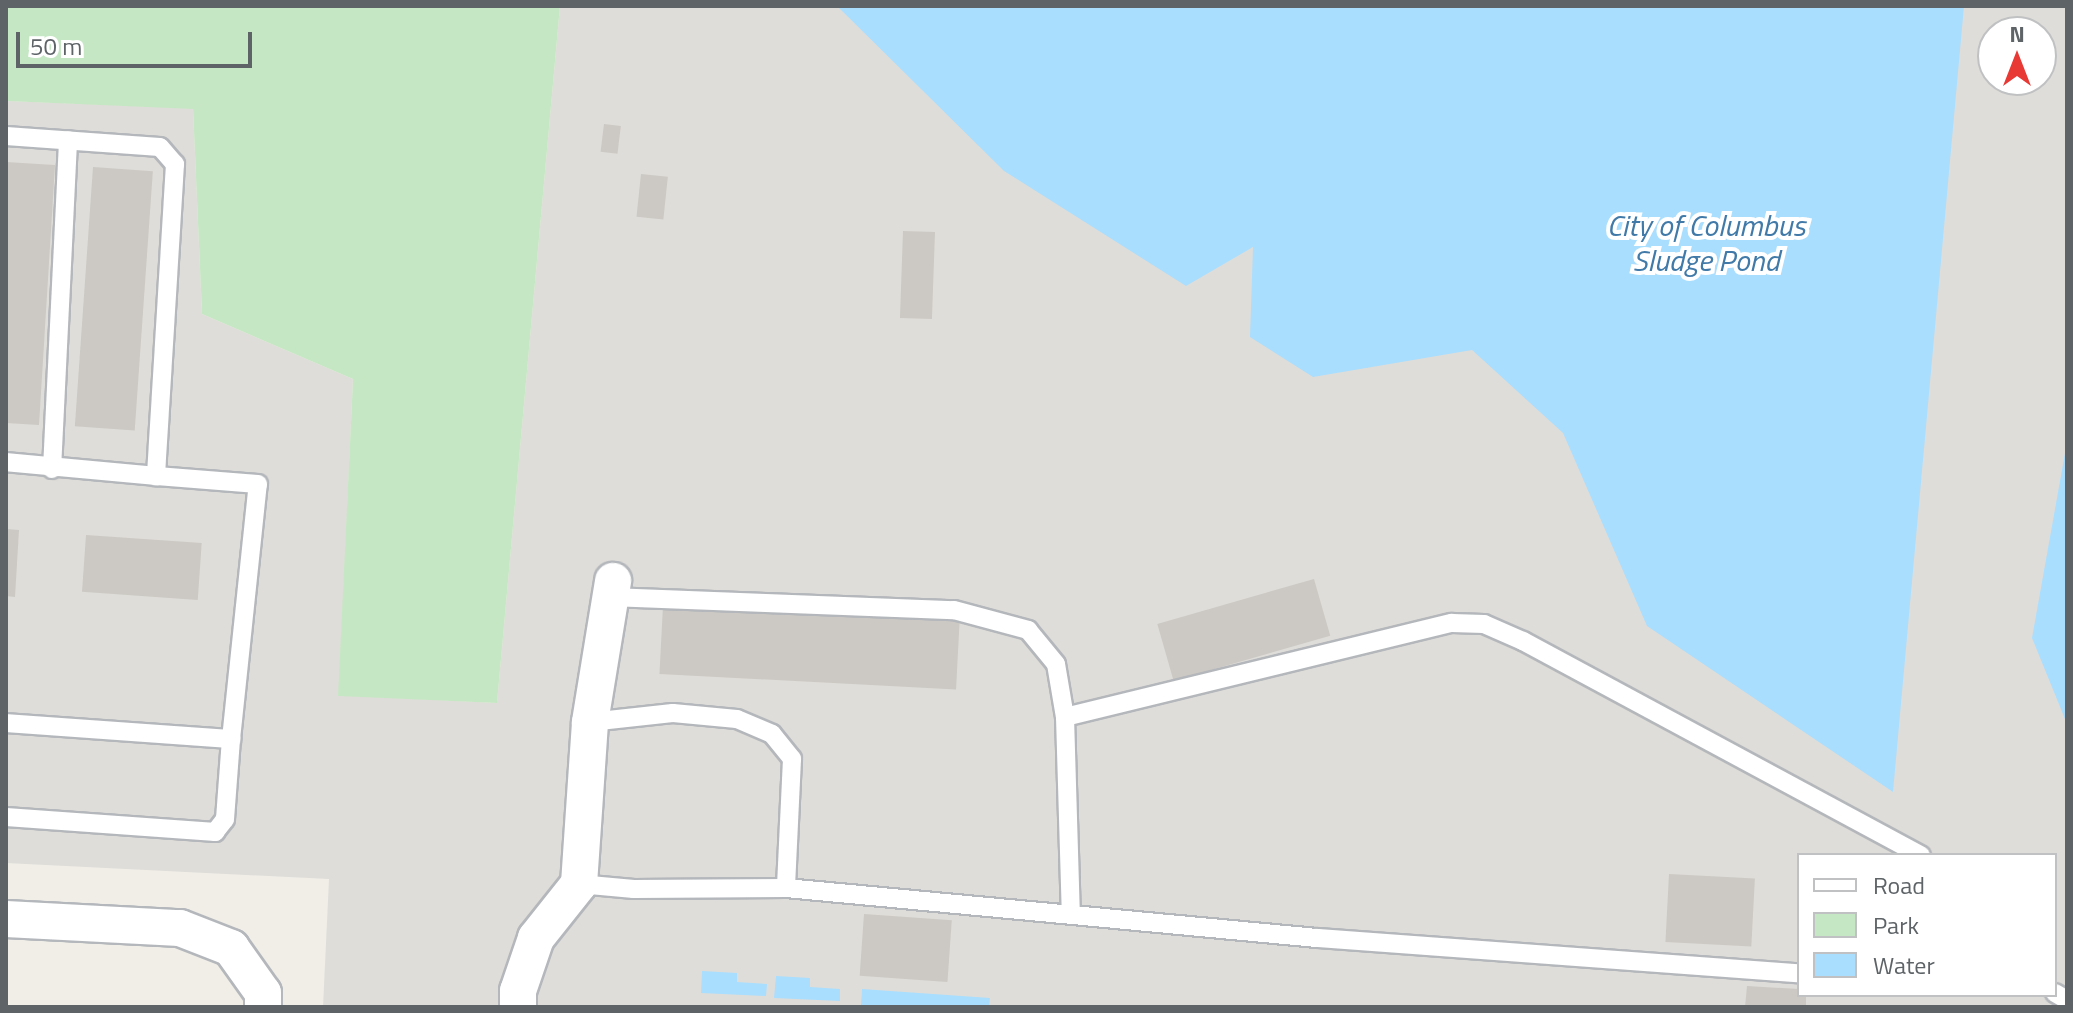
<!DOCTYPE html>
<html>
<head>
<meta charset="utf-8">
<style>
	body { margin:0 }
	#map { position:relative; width:2073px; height:1013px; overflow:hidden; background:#f0eee7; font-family:"Titillium Web",sans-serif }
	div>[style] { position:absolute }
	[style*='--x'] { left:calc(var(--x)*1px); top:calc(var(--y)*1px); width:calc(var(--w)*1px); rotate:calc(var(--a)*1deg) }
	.industrial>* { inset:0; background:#dfddd9 }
	.green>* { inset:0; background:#c6e7c4 }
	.water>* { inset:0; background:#a9defe }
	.building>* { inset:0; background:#ccc9c4; transform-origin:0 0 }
	.roads { filter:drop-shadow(2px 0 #b4b7bb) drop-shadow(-2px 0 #b4b7bb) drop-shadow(0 2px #b4b7bb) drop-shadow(0 -2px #b4b7bb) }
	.lane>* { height:18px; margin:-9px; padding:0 9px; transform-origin:9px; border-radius:9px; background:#fff }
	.street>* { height:36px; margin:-18px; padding:0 18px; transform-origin:18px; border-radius:18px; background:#fff }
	span { translate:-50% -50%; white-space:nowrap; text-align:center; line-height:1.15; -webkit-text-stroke:8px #fff; paint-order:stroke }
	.water-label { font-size:30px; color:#417aa8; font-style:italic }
	.frame { position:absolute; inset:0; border:8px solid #5e6367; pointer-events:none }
	.legend { position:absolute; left:1797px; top:853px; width:260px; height:144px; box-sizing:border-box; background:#fff; border:2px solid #bfc1c2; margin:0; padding:10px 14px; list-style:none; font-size:24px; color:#5e6367 }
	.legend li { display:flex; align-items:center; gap:16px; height:40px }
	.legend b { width:40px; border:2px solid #bfc1c2 }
	.north { position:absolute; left:1977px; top:16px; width:80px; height:80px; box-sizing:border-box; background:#fff; border:2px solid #bfc1c2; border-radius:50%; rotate:0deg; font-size:22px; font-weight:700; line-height:32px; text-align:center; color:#5e6367 }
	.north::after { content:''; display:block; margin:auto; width:28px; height:36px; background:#e83935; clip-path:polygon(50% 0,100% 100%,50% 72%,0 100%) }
	.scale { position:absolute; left:16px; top:32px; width:236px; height:36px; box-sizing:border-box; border:4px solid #5e6367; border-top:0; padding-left:10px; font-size:24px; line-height:28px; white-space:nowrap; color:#5e6367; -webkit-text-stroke:6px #fff; paint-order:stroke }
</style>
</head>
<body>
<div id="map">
	<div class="industrial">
		<i style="clip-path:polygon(evenodd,560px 6px,2067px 6px,2067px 1007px,323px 1007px,329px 879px,6px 863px,6px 101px,193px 108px,202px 314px,353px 379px,339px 695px,497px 703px,560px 6px,1993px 32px,2041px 32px,2041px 80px,1993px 80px,1993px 32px,560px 6px,1799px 855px,2055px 855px,2055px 995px,1799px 995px,1799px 855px)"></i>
	</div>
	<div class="green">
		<i style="clip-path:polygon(6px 6px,560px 6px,497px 703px,338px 696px,353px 379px,202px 314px,193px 109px,6px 101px)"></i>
	</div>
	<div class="water">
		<i style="clip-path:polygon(837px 6px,1964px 6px,1893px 792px,1647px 626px,1563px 433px,1472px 350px,1313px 377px,1250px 337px,1253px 247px,1186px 286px,1004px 171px)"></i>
		<i style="clip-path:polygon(2067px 442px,2067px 724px,2032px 638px)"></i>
		<i style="clip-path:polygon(702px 971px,737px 973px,737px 982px,767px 984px,766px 996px,701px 993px)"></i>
		<i style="clip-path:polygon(776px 976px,810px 978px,810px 987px,840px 989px,840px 1001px,774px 998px)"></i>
		<i style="clip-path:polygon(862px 989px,990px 998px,989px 1007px,861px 1005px)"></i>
	</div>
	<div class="building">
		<i style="left:604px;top:124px;width:17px;height:28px;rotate:7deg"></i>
		<i style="clip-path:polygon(6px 162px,55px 165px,39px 425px,6px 423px)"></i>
		<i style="left:93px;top:167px;width:60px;height:260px;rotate:4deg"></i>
		<i style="left:641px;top:174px;width:27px;height:43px;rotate:6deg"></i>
		<i style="left:903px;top:231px;width:32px;height:87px;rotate:2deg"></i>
		<i style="clip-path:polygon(6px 529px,19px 530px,15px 597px,6px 596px)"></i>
		<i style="left:86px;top:535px;width:116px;height:57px;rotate:4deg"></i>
		<i style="left:1314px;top:579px;width:59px;height:163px;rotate:74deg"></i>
		<i style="left:663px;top:606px;width:297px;height:68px;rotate:3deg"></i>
		<i style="left:1669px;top:874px;width:86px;height:68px;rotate:3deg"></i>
		<i style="left:864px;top:914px;width:88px;height:62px;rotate:4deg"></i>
		<i style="clip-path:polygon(1747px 986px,1799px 989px,1799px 995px,1806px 995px,1806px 1007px,1745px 1007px)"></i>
	</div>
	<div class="roads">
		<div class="lane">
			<i style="--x:6;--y:136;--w:154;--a:4.1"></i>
			<i style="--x:160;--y:147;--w:23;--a:49"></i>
			<i style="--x:175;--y:164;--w:313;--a:93.5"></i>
			<i style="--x:156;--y:476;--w:151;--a:-174.7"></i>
			<i style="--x:52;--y:469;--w:329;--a:-87.2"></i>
			<i style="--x:610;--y:597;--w:344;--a:2.2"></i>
			<i style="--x:954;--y:610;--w:77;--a:15.1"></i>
			<i style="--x:1028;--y:630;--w:44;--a:50.5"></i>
			<i style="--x:1056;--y:664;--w:54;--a:80.4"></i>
			<i style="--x:1065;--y:717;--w:197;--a:88.3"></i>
			<i style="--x:1065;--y:717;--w:398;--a:-13.7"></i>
			<i style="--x:1452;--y:623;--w:32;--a:2"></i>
			<i style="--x:1484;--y:624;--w:43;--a:23.6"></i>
			<i style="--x:1523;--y:641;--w:452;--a:28.3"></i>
			<i style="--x:590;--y:722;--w:83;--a:-6.2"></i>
			<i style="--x:673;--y:713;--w:64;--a:5.4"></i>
			<i style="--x:737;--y:719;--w:38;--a:23"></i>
			<i style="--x:772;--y:734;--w:32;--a:51"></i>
			<i style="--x:792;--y:759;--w:129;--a:92.7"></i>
			<i style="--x:6;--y:723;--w:226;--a:4.1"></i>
			<i style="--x:231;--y:739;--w:256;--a:-84"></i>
			<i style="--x:258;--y:484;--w:102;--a:-175.5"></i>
			<i style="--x:6;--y:817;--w:210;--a:4.1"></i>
			<i style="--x:215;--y:832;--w:16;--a:-52"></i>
			<i style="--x:225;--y:819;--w:80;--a:-85.7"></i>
			<i style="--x:579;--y:884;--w:55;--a:5.2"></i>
			<i style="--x:634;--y:889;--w:152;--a:-0.4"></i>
			<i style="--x:786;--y:888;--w:533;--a:5.38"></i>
			<i style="--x:1317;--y:938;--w:483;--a:4.2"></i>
			<i style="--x:2055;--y:993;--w:14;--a:30"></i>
		</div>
		<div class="street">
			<i style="--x:6;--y:919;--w:174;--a:3"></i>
			<i style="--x:180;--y:928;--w:55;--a:21.4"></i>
			<i style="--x:231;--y:948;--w:55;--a:54.6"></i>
			<i style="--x:263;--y:993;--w:14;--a:90"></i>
			<i style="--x:518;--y:1007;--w:16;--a:-90"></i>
			<i style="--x:518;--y:991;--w:56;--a:-71.2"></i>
			<i style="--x:536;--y:938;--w:69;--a:-51.5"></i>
			<i style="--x:579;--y:884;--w:162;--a:-86.1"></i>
			<i style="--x:590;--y:722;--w:143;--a:-80.7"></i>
		</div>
	</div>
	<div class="water-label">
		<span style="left:1706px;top:242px">City of Columbus<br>Sludge Pond</span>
	</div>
	<div class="frame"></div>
	<ul class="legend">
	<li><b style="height:10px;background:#fff"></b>Road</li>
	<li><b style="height:22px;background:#c6e7c4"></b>Park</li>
	<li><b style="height:22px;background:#a9defe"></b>Water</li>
	</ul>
	<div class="north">N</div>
	<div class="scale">50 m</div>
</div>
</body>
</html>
